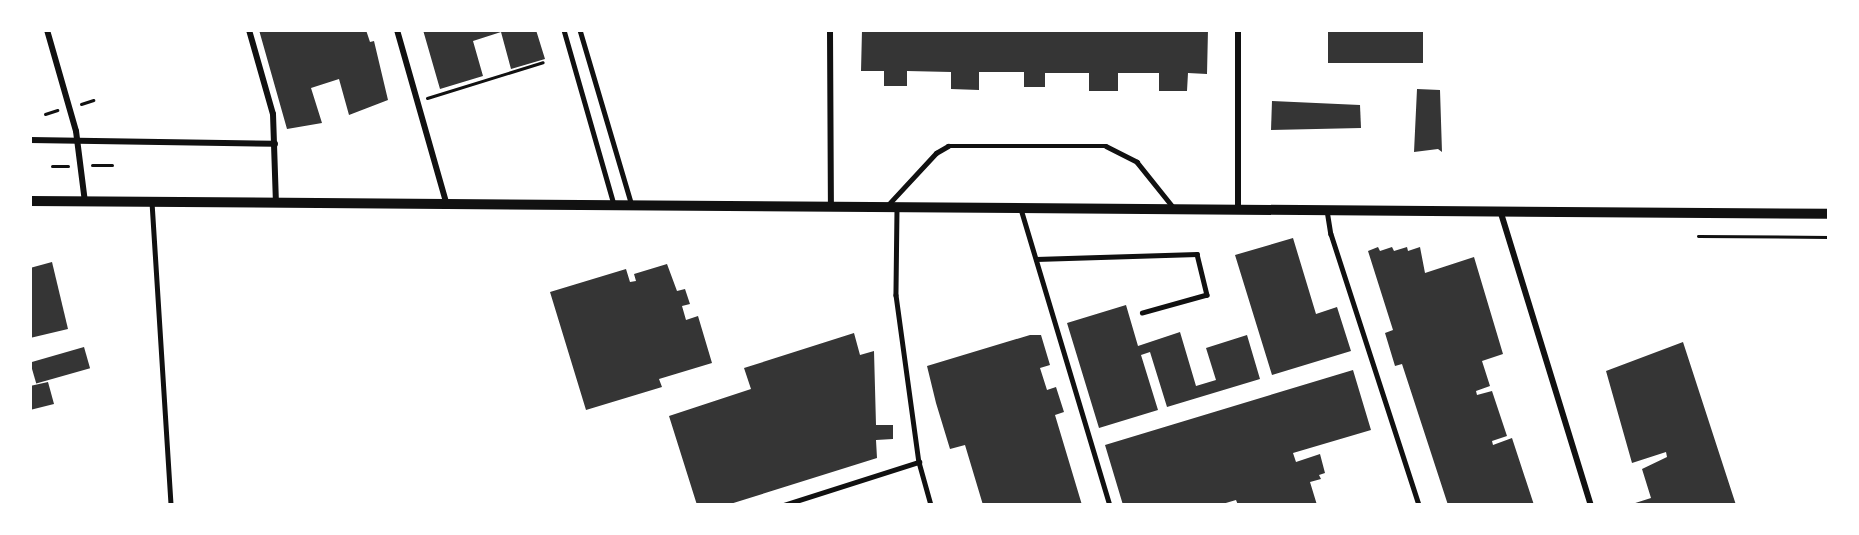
<!DOCTYPE html>
<html>
<head>
<meta charset="utf-8">
<style>
	body { margin:0 }
	#map { position:relative; width:1859px; height:535px; overflow:hidden; background:#fff; font-family:"Libre Baskerville",serif }
	div>[style] { position:absolute }
	[style*='--x'] { left:calc(var(--x)*1px); top:calc(var(--y)*1px); width:calc(var(--w)*1px); rotate:calc(var(--a)*1deg) }
	.building>* { inset:0; background:#353535; transform-origin:0 0 }
	.path>* { height:3px; margin:-1.5px; padding:0 1.5px; transform-origin:1.5px; border-radius:1.5px; background:#111 }
	.service>* { height:4.5px; margin:-2.25px; padding:0 2.25px; transform-origin:2.25px; border-radius:2.25px; background:#111 }
	.minor>* { height:6px; margin:-3px; padding:0 3px; transform-origin:3px; border-radius:3px; background:#111 }
	.tertiary>* { height:10px; margin:-5px; padding:0 5px; transform-origin:5px; border-radius:5px; background:#111 }
	span { translate:-50% -50%; white-space:nowrap; text-align:center; line-height:1.15; -webkit-text-stroke:6px #fff; paint-order:stroke }
	.frame { position:absolute; inset:0; border:32px solid #fff; pointer-events:none }
</style>
</head>
<body>
<div id="map">
	<div class="building">
		<i style="clip-path:polygon(259px 30px,366px 30px,370px 42px,374px 41px,388px 100px,349px 115px,339px 79px,311px 88px,322px 123px,287px 129px)"></i>
		<i style="clip-path:polygon(423px 30px,536px 30px,545px 59px,511px 69px,501px 32px,473px 41px,483px 76px,440px 89px)"></i>
		<i style="clip-path:polygon(862px 30px,1208px 30px,1207px 74px,1188px 73px,1187px 91px,1159px 91px,1159px 73px,1118px 73px,1118px 91px,1089px 91px,1089px 73px,1045px 73px,1045px 87px,1024px 87px,1024px 72px,979px 72px,979px 90px,951px 89px,951px 72px,907px 71px,907px 86px,884px 86px,884px 71px,861px 71px)"></i>
		<i style="left:1328px;top:30px;width:95px;height:33px"></i>
		<i style="clip-path:polygon(1417px 89px,1440px 90px,1442px 152px,1438px 149px,1414px 152px)"></i>
		<i style="clip-path:polygon(1272px 101px,1360px 105px,1361px 128px,1271px 130px)"></i>
		<i style="clip-path:polygon(1293px 238px,1316px 314px,1337px 307px,1351px 351px,1272px 375px,1235px 255px)"></i>
		<i style="clip-path:polygon(1378px 247px,1380px 251px,1392px 247px,1394px 251px,1407px 247px,1408px 251px,1420px 247px,1425px 273px,1474px 257px,1503px 354px,1482px 361px,1490px 386px,1476px 391px,1477px 395px,1492px 391px,1507px 436px,1492px 441px,1493px 445px,1512px 438px,1534px 505px,1448px 505px,1402px 364px,1395px 366px,1385px 333px,1393px 330px,1368px 251px)"></i>
		<i style="clip-path:polygon(52px 262px,68px 329px,30px 338px,30px 268px)"></i>
		<i style="clip-path:polygon(667px 264px,677px 291px,685px 289px,690px 304px,682px 306px,686px 320px,698px 316px,712px 363px,659px 379px,662px 387px,586px 410px,550px 292px,626px 269px,630px 282px,636px 281px,634px 274px)"></i>
		<i style="clip-path:polygon(1126px 305px,1138px 346px,1180px 332px,1196px 386px,1216px 380px,1206px 348px,1247px 335px,1260px 379px,1167px 407px,1150px 352px,1141px 355px,1158px 410px,1099px 428px,1067px 323px)"></i>
		<i style="clip-path:polygon(854px 333px,860px 355px,874px 351px,876px 425px,893px 425px,893px 439px,876px 440px,877px 458px,727px 505px,697px 505px,669px 416px,751px 389px,744px 368px)"></i>
		<i style="clip-path:polygon(1030px 335px,1041px 335px,1050px 365px,1040px 368px,1047px 390px,1056px 387px,1064px 412px,1055px 415px,1082px 505px,983px 505px,965px 445px,950px 449px,936px 403px,927px 366px)"></i>
		<i style="clip-path:polygon(1683px 342px,1736px 505px,1629px 505px,1651px 498px,1642px 469px,1667px 457px,1666px 452px,1632px 463px,1606px 371px)"></i>
		<i style="left:84px;top:347px;width:22px;height:56px;rotate:74deg"></i>
		<i style="clip-path:polygon(1353px 370px,1371px 430px,1293px 453px,1296px 462px,1320px 454px,1325px 473px,1319px 475px,1321px 479px,1310px 482px,1317px 505px,1238px 505px,1236px 500px,1219px 505px,1123px 505px,1105px 445px)"></i>
		<i style="clip-path:polygon(48px 382px,54px 404px,30px 410px,30px 386px)"></i>
	</div>
	<div class="path">
		<i style="--x:427;--y:98;--w:121;--a:-17.2"></i>
		<i style="--x:81;--y:104;--w:13;--a:-18"></i>
		<i style="--x:45;--y:114;--w:13;--a:-18"></i>
		<i style="--x:92;--y:165;--w:20;--a:0"></i>
		<i style="--x:52;--y:166;--w:16;--a:0"></i>
		<i style="--x:1698;--y:236;--w:131;--a:0.4"></i>
	</div>
	<div class="service">
		<i style="--x:564;--y:30;--w:181;--a:74"></i>
		<i style="--x:580;--y:30;--w:184;--a:73.5"></i>
		<i style="--x:152;--y:202;--w:304;--a:86.4"></i>
		<i style="--x:887;--y:206;--w:72;--a:-47.2"></i>
		<i style="--x:936;--y:153;--w:14;--a:-30"></i>
		<i style="--x:948;--y:146;--w:158;--a:0"></i>
		<i style="--x:1106;--y:146;--w:35;--a:27"></i>
		<i style="--x:1137;--y:162;--w:58;--a:51.3"></i>
		<i style="--x:897;--y:209;--w:86;--a:90.7"></i>
		<i style="--x:896;--y:295;--w:169;--a:82.2"></i>
		<i style="--x:919;--y:462;--w:45;--a:74.4"></i>
		<i style="--x:1021;--y:209;--w:309;--a:73.3"></i>
		<i style="--x:1327;--y:210;--w:24;--a:81"></i>
		<i style="--x:1331;--y:234;--w:285;--a:72"></i>
		<i style="--x:1036;--y:259;--w:161;--a:-1.8"></i>
		<i style="--x:1197;--y:254;--w:42;--a:76.3"></i>
		<i style="--x:1207;--y:295;--w:67;--a:164.5"></i>
		<i style="--x:784;--y:505;--w:142;--a:-17.7"></i>
	</div>
	<div class="minor">
		<i style="--x:47;--y:30;--w:105;--a:74"></i>
		<i style="--x:76;--y:131;--w:72;--a:82.8"></i>
		<i style="--x:249;--y:30;--w:87;--a:74.1"></i>
		<i style="--x:273;--y:114;--w:90;--a:88.1"></i>
		<i style="--x:397;--y:30;--w:182;--a:74.1"></i>
		<i style="--x:830;--y:30;--w:178;--a:89.7"></i>
		<i style="--x:1238;--y:30;--w:181;--a:90"></i>
		<i style="--x:30;--y:140;--w:245;--a:0.9"></i>
		<i style="--x:1500;--y:210;--w:309;--a:72.9"></i>
	</div>
	<div class="tertiary">
		<i style="--x:30;--y:201;--w:1799;--a:0.41"></i>
	</div>
	<div class="frame"></div>
</div>
</body>
</html>
